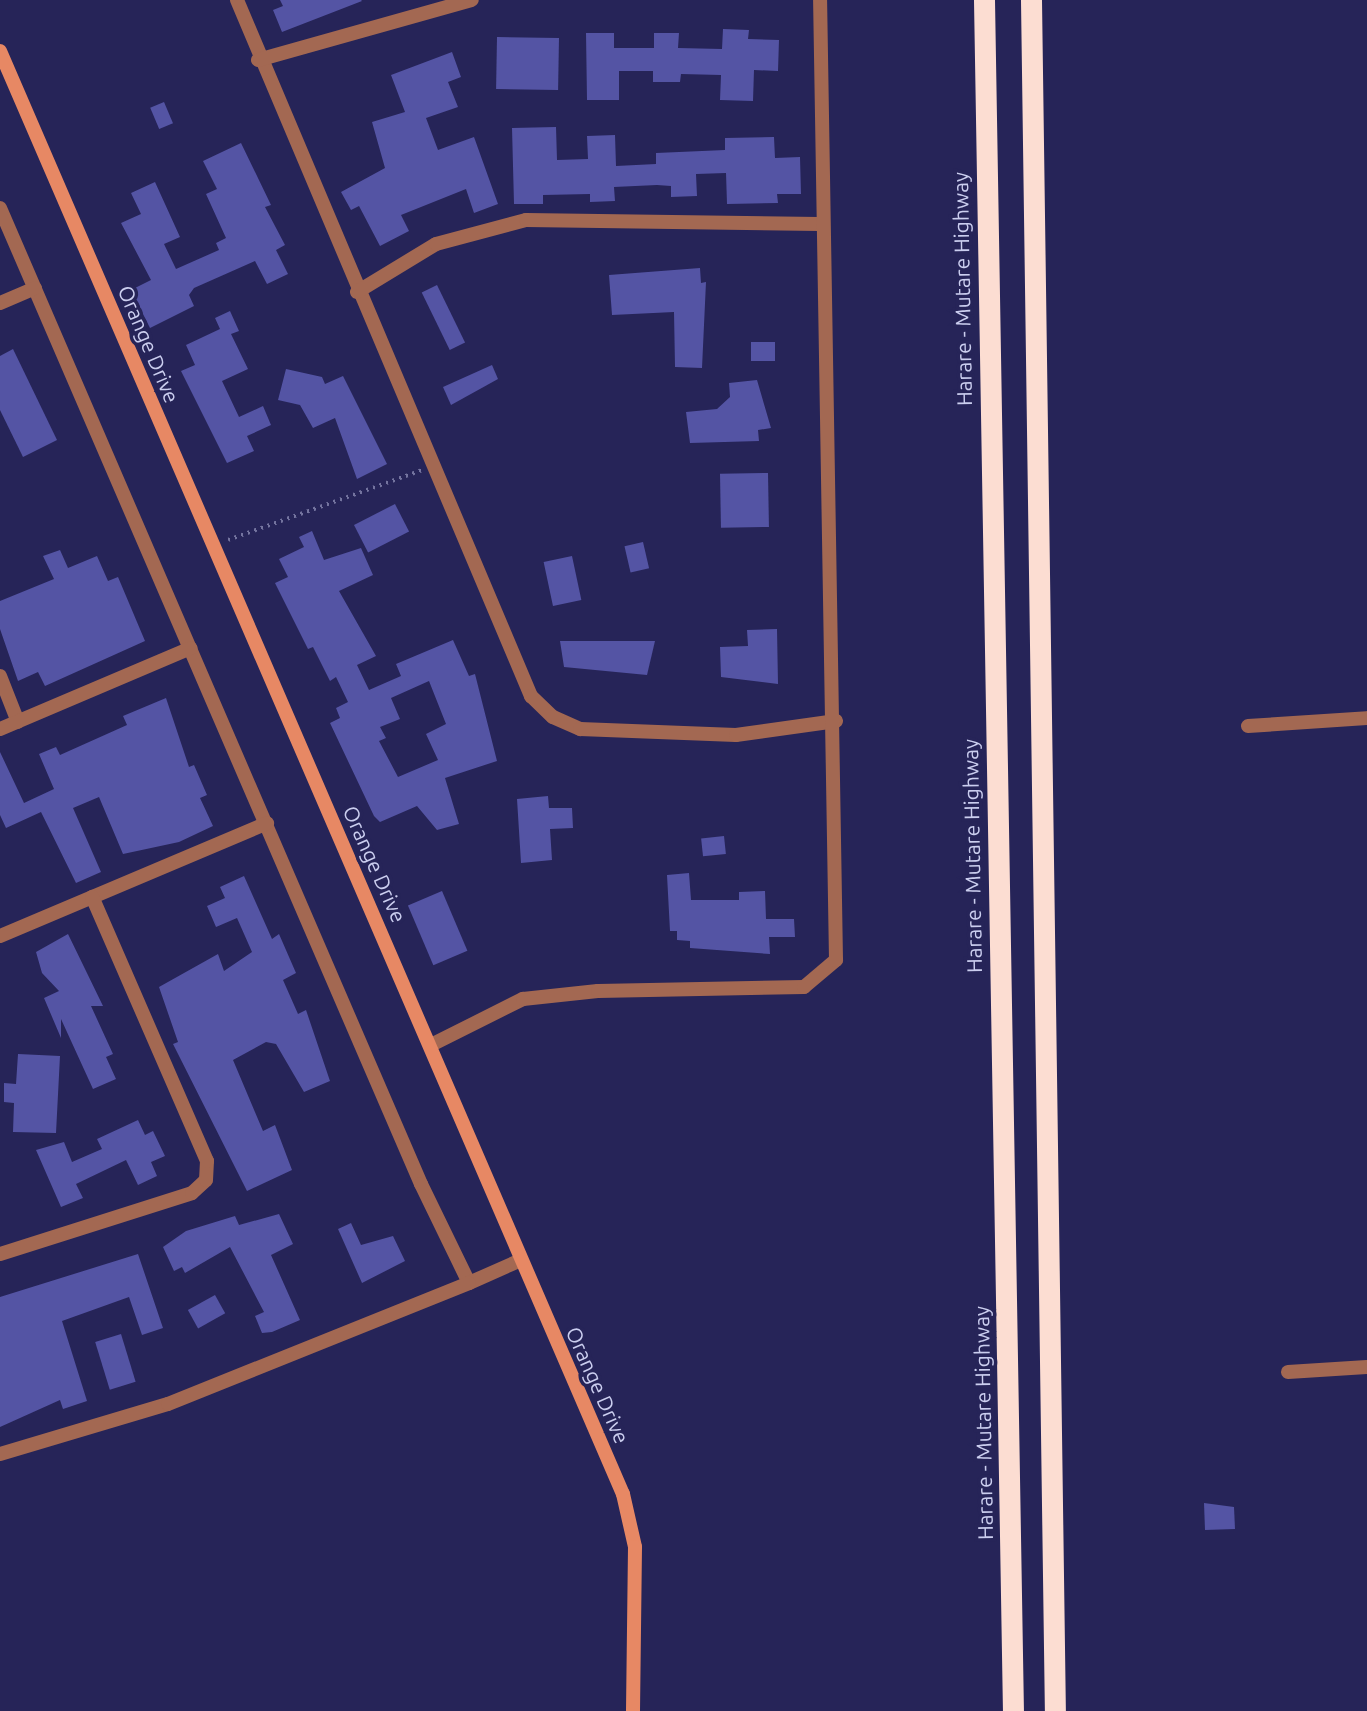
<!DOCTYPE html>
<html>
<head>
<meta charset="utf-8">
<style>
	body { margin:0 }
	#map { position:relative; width:1367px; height:1711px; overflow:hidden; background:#262458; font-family:Ubuntu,sans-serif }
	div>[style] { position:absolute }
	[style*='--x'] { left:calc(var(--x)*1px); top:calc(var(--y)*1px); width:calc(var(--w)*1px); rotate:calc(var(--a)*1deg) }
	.building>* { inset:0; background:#5454a4; transform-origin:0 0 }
	.path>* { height:3.5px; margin-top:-1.75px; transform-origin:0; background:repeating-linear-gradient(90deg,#74749f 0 2px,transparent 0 7px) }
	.street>* { height:14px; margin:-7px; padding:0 7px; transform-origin:7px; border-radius:7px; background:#a36852 }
	.secondary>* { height:14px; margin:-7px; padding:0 7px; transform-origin:7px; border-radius:7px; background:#e78864 }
	.highway>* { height:21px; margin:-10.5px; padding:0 10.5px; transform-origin:10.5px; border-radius:10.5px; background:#fcddd2 }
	span { translate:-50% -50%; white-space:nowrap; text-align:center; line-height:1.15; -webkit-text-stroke:7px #262458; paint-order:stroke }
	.street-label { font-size:21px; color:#cbceef }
</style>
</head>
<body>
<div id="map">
	<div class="building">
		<i style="clip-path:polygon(280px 0,361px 0,362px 1px,282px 32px,273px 10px,283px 6px)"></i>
		<i style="clip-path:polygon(723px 29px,749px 30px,748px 39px,779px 40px,778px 71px,754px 70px,753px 101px,720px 100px,721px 75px,681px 74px,680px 82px,653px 82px,653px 71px,619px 71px,619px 100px,587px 100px,586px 33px,614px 33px,614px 48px,654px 48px,654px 33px,679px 33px,678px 48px,722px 49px)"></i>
		<i style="left:497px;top:37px;width:62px;height:52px;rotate:1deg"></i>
		<i style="clip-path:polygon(452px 52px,461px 77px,448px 82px,458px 107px,426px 118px,438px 150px,474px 137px,498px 204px,474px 213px,466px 189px,401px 215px,409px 231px,380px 246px,359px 206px,351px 210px,341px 192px,385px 168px,372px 122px,405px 112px,391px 75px)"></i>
		<i style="left:164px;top:102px;width:23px;height:15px;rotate:67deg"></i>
		<i style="clip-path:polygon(556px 127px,557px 160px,588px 159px,587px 136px,615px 135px,616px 166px,656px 164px,656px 153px,725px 150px,725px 138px,774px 137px,775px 158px,800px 157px,801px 194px,777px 194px,778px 203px,727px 204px,726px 173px,696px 174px,697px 196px,671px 197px,671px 186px,657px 185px,614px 187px,615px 201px,590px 202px,590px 194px,543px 195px,543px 204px,514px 204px,512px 128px)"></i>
		<i style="clip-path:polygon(241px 143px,271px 205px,265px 207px,285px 245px,276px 250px,288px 274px,267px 284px,255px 261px,194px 288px,189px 295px,194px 306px,150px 328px,131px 290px,151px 280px,121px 223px,141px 214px,131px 193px,155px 182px,180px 237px,164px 244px,176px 269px,219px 250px,216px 243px,226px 238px,206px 194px,217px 189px,203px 161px)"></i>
		<i style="clip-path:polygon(700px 268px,701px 283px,706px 282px,702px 368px,675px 367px,674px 312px,612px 315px,609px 275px)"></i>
		<i style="left:437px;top:285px;width:64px;height:17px;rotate:64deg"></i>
		<i style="clip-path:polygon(230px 311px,239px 331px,231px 334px,248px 369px,222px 381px,239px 417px,263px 406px,271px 425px,247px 436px,254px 451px,227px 463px,181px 371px,195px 365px,186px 345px,220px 329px,215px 318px)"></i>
		<i style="left:775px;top:342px;width:19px;height:24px;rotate:90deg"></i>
		<i style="clip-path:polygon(13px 349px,57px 440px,23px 457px,0 410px,0 356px)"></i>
		<i style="clip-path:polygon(492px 365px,498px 379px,451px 405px,443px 387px)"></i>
		<i style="clip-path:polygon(286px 369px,322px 377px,325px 384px,343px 376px,387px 464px,357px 479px,335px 418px,313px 428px,300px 405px,278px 400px)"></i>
		<i style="clip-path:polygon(757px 380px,771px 428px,758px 430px,759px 441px,690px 443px,686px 412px,717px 409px,730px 397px,729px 383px)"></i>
		<i style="left:768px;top:473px;width:54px;height:48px;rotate:89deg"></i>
		<i style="left:395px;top:504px;width:31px;height:46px;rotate:63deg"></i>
		<i style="clip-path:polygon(evenodd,312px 531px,324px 560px,361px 548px,373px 575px,339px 591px,376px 656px,357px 665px,369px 690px,401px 676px,396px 664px,453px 640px,469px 676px,475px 674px,497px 761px,445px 778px,459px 824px,437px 830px,417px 806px,380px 822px,374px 816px,330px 723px,340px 718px,336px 708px,348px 702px,336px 677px,330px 681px,313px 647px,308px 649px,275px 583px,288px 577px,279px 559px,304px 547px,299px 537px,312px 531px,429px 681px,446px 724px,426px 734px,438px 760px,398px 777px,379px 741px,386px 738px,380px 727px,400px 719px,391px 698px,429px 681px)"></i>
		<i style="left:643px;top:542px;width:27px;height:19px;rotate:77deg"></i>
		<i style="clip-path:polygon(60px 550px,68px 568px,97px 556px,108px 581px,118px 577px,145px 641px,45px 686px,38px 672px,18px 681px,0 629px,0 601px,54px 579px,43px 556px)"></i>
		<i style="left:572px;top:556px;width:45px;height:29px;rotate:78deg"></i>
		<i style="clip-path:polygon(777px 629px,778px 684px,721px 677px,720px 647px,748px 646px,747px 630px)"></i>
		<i style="clip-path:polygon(560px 641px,655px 641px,647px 675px,564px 667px)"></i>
		<i style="clip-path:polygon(166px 698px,189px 767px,194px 765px,207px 795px,200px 798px,213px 826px,179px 842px,123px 854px,99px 797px,73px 808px,101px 872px,76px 883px,41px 812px,6px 828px,0 815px,0 752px,24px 803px,54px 789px,39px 754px,56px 747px,60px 755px,127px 725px,123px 716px)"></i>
		<i style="clip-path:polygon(548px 796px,549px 808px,572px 808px,573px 828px,550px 829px,552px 860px,521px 863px,517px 799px)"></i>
		<i style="left:724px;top:836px;width:18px;height:23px;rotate:84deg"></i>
		<i style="clip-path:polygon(689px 873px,691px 900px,739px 900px,739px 892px,765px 891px,766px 919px,794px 919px,795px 937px,769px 937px,770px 954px,690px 948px,690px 941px,677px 940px,677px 931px,670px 931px,667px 875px)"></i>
		<i style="clip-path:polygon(244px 876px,272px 939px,279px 934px,296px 973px,283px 980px,298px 1014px,306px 1010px,330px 1081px,304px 1092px,276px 1044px,266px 1042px,233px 1060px,263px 1131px,275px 1125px,292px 1170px,247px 1191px,173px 1044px,178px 1042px,159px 987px,218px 954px,224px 971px,252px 952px,237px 918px,216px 927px,207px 906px,225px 898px,220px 887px)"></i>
		<i style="left:442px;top:891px;width:65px;height:37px;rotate:67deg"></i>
		<i style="clip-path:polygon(68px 934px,103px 1006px,91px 1006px,113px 1054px,106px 1057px,116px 1079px,93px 1089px,61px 1019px,61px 1038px,44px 998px,59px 991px,42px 973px,36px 952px)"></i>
		<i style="clip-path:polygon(18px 1054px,60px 1056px,56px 1133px,13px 1132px,14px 1103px,4px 1102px,4px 1083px,16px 1084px)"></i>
		<i style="clip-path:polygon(138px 1120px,145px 1135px,153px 1131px,165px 1156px,151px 1162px,157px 1176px,138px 1185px,126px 1160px,76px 1184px,83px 1198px,61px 1207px,36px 1150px,64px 1142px,72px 1162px,102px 1149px,97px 1139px)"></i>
		<i style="clip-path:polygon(279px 1214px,293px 1244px,271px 1255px,300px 1320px,272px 1332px,262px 1333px,255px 1316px,264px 1312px,230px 1247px,185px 1273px,182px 1267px,174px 1271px,163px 1247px,186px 1231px,235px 1216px,239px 1225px)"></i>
		<i style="clip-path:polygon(351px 1223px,361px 1245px,393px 1236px,405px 1261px,362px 1283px,338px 1229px)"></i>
		<i style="clip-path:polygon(138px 1254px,163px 1328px,142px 1335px,129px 1297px,62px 1321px,87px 1401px,63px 1409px,60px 1400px,0 1427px,0 1297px)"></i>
		<i style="left:215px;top:1295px;width:21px;height:31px;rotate:61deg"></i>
		<i style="left:121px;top:1334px;width:50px;height:27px;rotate:73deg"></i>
		<i style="clip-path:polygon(1204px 1503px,1234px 1507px,1235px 1529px,1205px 1530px)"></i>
	</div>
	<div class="path">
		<i style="--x:228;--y:540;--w:206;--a:-19.8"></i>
	</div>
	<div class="street">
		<i style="--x:237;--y:0;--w:756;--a:67.1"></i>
		<i style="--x:531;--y:696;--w:30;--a:44"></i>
		<i style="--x:553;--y:717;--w:30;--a:24"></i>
		<i style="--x:580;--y:729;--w:156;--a:2.2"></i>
		<i style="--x:736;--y:735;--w:101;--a:-8"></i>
		<i style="--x:258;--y:60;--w:222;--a:-15.7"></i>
		<i style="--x:0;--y:208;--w:1063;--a:66.67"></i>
		<i style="--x:421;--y:1184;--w:110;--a:64.1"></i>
		<i style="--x:469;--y:1283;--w:57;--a:-23.9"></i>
		<i style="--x:357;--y:292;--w:92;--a:-31.3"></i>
		<i style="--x:436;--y:244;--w:93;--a:-14.9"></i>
		<i style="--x:526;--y:220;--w:293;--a:0.8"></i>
		<i style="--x:0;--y:303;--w:38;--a:-23"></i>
		<i style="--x:0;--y:676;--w:49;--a:68.6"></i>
		<i style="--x:1248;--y:726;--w:119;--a:-3.8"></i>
		<i style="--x:0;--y:729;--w:207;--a:-23"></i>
		<i style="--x:0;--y:936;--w:290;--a:-22.9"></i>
		<i style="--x:431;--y:1045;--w:103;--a:-26.6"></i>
		<i style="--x:523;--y:999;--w:75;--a:-6.1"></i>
		<i style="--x:598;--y:991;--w:206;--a:-1.1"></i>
		<i style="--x:804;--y:987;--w:42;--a:-40.2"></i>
		<i style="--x:836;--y:960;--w:960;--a:-90.95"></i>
		<i style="--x:0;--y:1254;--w:201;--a:-17.6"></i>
		<i style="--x:192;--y:1193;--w:19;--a:-43"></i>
		<i style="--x:206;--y:1180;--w:19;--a:-87"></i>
		<i style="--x:207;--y:1161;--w:288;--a:-113.5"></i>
		<i style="--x:1288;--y:1372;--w:79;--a:-3.6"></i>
		<i style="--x:0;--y:1454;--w:175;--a:-16.6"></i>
		<i style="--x:168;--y:1404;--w:324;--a:-21.9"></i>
	</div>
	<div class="secondary">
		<i style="--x:0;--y:51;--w:1572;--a:66.65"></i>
		<i style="--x:623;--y:1494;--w:54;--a:77.2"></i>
		<i style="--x:635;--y:1547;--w:164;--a:90.7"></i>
	</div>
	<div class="highway">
		<i style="--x:984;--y:0;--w:1711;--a:89.03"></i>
		<i style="--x:1031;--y:0;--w:1711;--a:89.2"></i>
	</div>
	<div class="street-label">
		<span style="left:962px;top:289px;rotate:-91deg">Harare - Mutare Highway</span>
		<span style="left:149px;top:344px;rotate:67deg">Orange Drive</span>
		<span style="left:972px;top:856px;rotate:-91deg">Harare - Mutare Highway</span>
		<span style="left:375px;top:864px;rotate:66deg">Orange Drive</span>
		<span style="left:598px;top:1385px;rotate:66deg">Orange Drive</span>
		<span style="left:983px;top:1423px;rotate:-91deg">Harare - Mutare Highway</span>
	</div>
</div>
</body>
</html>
